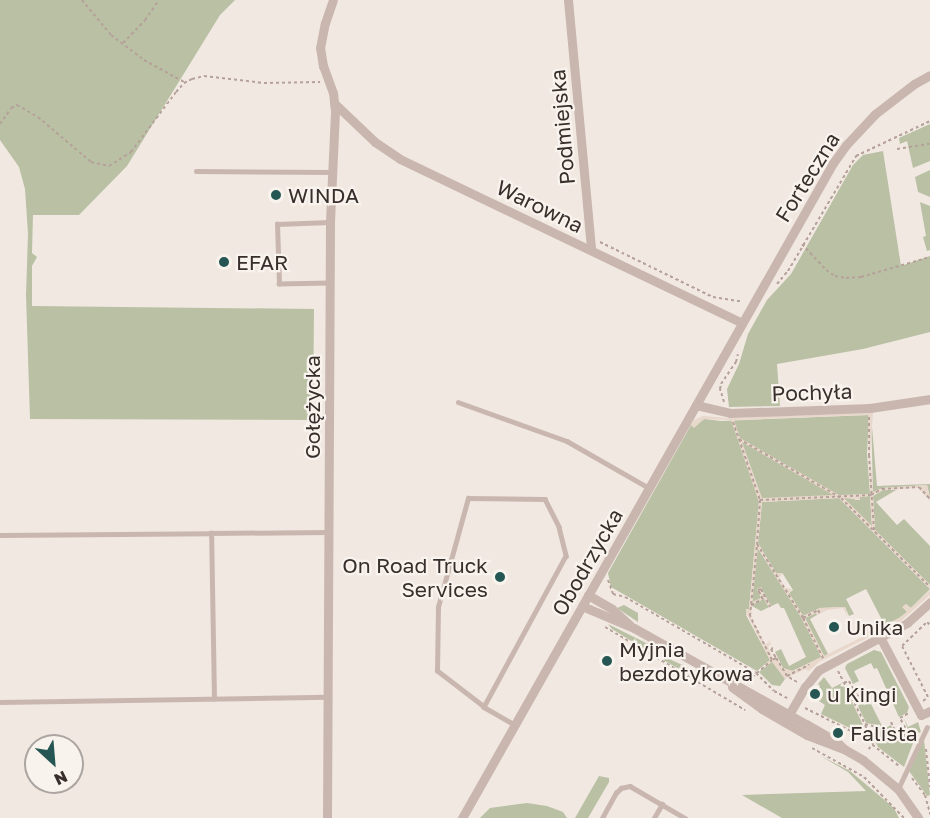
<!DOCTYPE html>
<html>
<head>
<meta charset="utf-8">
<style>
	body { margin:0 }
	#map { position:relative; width:930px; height:818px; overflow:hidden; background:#f1e8e2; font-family:"Golos Text",sans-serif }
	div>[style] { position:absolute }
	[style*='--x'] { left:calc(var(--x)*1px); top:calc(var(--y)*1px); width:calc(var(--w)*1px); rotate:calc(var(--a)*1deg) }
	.green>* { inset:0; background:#b9c0a3 }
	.plaza>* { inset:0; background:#e8d7cb }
	.path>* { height:2px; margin-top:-1px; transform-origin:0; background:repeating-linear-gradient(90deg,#b5a199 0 3px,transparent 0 6px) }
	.lane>* { height:4.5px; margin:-2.25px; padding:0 2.25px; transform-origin:2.25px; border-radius:2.25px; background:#c9b7af }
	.street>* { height:9px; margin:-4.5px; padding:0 4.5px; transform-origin:4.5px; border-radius:4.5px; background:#c9b7af }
	.dots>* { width:16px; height:16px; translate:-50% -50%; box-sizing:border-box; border:3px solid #f9f3ee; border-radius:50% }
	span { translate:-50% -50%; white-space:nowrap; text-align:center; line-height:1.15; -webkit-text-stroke:4.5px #f9f3ee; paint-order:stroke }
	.street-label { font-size:21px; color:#382e2c }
	.poi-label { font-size:21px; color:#382e2c }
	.left { translate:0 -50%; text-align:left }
	.right { translate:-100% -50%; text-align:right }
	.north { position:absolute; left:24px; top:734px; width:60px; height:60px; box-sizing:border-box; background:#f9f3ee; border:2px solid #aca4a0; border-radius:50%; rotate:154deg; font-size:16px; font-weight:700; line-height:24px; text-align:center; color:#382e2c }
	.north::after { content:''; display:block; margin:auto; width:21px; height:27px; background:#255653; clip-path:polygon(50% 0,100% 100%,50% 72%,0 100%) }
</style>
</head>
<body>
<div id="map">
	<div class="green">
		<i style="clip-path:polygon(0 0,235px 0,220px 15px,127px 166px,79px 215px,33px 215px,32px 253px,37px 257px,32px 266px,32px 306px,314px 309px,313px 420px,30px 419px,26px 295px,28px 234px,25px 189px,19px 167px,0 140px)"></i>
		<i style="clip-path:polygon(930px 124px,930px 161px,913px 168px,907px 141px,900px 144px,899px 138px)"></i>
		<i style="clip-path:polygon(883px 151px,901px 266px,930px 256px,930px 332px,863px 349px,777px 364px,780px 406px,729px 407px,727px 389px,739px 364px,748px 334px,767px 300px,791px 274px,853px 165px,863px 155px)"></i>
		<i style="clip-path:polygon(930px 170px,930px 197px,918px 192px,915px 177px)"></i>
		<i style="clip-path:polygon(920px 202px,930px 206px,930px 250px,927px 251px,923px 237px,926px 236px)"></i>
		<i style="clip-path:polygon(869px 415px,867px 454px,870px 494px,765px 499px,759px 502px,749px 609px,746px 615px,770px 660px,757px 671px,611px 587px,608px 573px,691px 425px,694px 427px,704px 419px,721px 421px)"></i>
		<i style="clip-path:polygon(871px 415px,877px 486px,930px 484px,930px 497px,927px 485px,882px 488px,873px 493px)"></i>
		<i style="clip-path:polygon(883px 490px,896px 490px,876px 502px,897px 525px,904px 519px,930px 546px,930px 585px,875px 530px,873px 496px)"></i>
		<i style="clip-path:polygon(870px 496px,872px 527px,843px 498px,855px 497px,855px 500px,860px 500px,860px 497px)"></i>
		<i style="clip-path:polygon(839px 498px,930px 589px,911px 608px,906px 604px,903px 607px,907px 612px,899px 618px,880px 628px,878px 624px,881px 618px,866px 589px,846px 599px,854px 614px,849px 616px,845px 607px,820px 608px,803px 616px,789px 593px,793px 590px,783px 574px,776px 573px,758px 543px,762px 502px)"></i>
		<i style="clip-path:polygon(757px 547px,801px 617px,822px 657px,792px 671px,783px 668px,775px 652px,781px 649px,789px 666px,806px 657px,784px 608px,781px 608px,778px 603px,761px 611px,752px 606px)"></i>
		<i style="clip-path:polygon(624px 605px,638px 613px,638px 622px,617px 608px)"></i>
		<i style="clip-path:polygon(816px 613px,817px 615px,810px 619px,828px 654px,824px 656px,805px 618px)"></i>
		<i style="clip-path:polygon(608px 624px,652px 646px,654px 655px,612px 629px)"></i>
		<i style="clip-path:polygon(874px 650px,881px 652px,909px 707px,907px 713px,899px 717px,877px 668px,874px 669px,871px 663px,854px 671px,859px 681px,853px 684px,845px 668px,847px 664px)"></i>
		<i style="clip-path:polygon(667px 658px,689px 668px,690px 675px,663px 660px)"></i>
		<i style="clip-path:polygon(772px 661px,785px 679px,780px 686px,772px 685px,759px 672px)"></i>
		<i style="clip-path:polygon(824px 677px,832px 688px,842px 683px,840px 686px,845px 687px,864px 727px,856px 731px,821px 714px,825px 705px,816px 699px,820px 692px,818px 690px,820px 686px,818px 684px)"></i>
		<i style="clip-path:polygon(862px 702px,864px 705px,870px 702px,882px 726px,866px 723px,858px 706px)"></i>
		<i style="clip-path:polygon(904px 718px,908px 727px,918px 722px,921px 732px,898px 740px,884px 729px,891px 725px,898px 739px,909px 733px)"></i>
		<i style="clip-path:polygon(881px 730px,897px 742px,919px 735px,915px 738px,904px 767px,878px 747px,874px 739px)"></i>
		<i style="clip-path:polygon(924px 740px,930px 795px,927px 796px,909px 771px)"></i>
		<i style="clip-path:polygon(819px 755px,850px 771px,894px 808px,899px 818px,782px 818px,742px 795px,866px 791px,848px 772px)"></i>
		<i style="clip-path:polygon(599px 776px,609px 778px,609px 782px,588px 818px,575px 818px)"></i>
		<i style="clip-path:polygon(527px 803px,547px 806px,563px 812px,567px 818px,480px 818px,490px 808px)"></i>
	</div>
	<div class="plaza">
		<i style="clip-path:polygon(evenodd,873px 413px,870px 454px,873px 492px,882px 488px,927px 485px,930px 497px,930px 501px,918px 488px,883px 490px,873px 495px,875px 530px,930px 585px,930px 589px,839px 498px,762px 502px,758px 543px,776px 573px,783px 573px,779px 578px,785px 588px,792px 589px,789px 593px,803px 616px,820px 608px,845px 607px,848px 617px,843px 608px,827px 610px,818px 615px,816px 613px,805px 618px,824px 656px,868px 634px,867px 630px,870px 633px,899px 618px,907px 612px,902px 607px,906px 604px,911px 608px,930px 590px,930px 595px,901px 621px,819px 662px,809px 671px,805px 669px,785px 679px,772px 662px,759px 672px,770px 660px,748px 616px,746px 615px,746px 609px,749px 609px,759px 502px,731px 420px,704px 419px,694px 428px,691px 425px,694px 420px,703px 416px,727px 418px,873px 413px,868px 415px,870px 494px,839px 495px,740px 438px,734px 420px,868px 415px,873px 413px,742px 442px,833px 495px,762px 498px,742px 442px,873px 413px,870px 496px,872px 526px,844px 498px,860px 500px,860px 497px,870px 496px,873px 413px,758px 548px,801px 617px,821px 657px,793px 671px,783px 668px,777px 656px,773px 658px,768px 647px,771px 644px,768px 638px,769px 643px,765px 644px,751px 617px,752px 605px,764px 599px,769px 608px,771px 606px,761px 587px,757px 589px,761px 598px,752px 602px,758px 548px)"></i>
	</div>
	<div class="path">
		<i style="--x:82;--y:0;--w:45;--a:50.4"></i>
		<i style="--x:111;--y:35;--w:41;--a:37.1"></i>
		<i style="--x:144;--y:60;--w:46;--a:28.8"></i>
		<i style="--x:123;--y:43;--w:32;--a:-46"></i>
		<i style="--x:145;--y:20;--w:24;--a:-55"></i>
		<i style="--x:0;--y:124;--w:19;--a:-55"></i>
		<i style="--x:11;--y:108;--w:7;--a:-27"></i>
		<i style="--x:17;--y:105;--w:24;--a:30"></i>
		<i style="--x:38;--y:117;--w:70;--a:40.3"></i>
		<i style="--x:91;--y:162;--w:18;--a:13"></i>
		<i style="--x:109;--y:166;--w:26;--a:-32"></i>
		<i style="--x:131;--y:152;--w:75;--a:-53.1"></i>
		<i style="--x:176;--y:92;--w:12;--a:-48"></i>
		<i style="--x:184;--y:83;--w:9;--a:-27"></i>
		<i style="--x:192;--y:79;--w:12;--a:-14"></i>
		<i style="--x:204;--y:76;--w:60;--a:6.7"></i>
		<i style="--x:264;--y:83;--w:56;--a:-1"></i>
		<i style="--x:897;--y:149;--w:33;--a:-9"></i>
		<i style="--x:600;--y:242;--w:126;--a:26"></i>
		<i style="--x:713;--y:297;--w:30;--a:9"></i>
		<i style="--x:802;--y:244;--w:35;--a:47"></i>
		<i style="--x:826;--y:270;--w:11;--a:34"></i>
		<i style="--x:835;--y:276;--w:11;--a:10"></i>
		<i style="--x:846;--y:278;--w:15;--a:-4"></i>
		<i style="--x:861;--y:277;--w:72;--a:-16.2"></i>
		<i style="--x:777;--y:284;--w:17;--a:-50"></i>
		<i style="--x:788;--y:271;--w:134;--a:-59.4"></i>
		<i style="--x:856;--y:156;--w:82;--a:-25.3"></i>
		<i style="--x:724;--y:402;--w:14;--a:-107"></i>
		<i style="--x:720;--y:389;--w:5;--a:-79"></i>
		<i style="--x:721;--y:384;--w:27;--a:-56"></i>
		<i style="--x:736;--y:362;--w:8;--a:-76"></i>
		<i style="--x:869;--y:417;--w:38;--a:90"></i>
		<i style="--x:869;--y:455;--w:76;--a:86.2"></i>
		<i style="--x:733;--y:422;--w:83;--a:70.9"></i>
		<i style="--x:760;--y:500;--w:44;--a:93.9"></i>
		<i style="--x:739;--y:439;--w:118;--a:30"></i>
		<i style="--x:841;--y:498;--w:126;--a:45"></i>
		<i style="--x:760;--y:500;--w:111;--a:-2.6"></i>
		<i style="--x:871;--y:495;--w:13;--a:-29"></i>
		<i style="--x:882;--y:489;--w:37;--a:-3"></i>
		<i style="--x:919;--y:487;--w:16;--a:47"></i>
		<i style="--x:608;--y:580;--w:15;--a:70"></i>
		<i style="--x:613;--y:594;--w:12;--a:14"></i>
		<i style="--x:625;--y:597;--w:151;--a:30.1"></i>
		<i style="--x:756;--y:673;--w:25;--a:45"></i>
		<i style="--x:774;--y:691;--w:15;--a:28"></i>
		<i style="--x:751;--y:605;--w:13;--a:-27"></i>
		<i style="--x:763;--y:599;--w:10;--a:-119"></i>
		<i style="--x:758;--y:590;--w:3;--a:-18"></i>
		<i style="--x:761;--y:589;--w:20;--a:63"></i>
		<i style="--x:803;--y:618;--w:17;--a:-28"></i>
		<i style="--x:818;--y:610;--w:4;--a:63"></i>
		<i style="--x:605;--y:627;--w:163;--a:30.7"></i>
		<i style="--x:773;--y:648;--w:2;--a:153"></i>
		<i style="--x:771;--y:649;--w:10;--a:61"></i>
		<i style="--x:838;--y:671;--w:59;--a:63"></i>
		<i style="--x:865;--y:724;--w:16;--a:14"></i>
		<i style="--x:881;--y:728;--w:21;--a:39"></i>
		<i style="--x:897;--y:741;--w:20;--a:-20"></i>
		<i style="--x:787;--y:676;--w:25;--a:-27"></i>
		<i style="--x:752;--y:677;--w:26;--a:-40"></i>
		<i style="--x:797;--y:682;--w:12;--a:-149"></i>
		<i style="--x:787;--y:676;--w:21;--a:-121"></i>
		<i style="--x:776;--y:658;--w:4;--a:153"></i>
		<i style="--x:772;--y:660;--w:49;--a:-116.6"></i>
		<i style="--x:750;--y:616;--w:72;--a:-84.4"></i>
		<i style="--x:757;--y:544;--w:87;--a:58.1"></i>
		<i style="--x:803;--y:618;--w:45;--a:63.4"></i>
		<i style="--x:844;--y:683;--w:5;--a:-22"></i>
		<i style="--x:849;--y:681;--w:17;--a:62"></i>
		<i style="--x:857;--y:696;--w:2;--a:-27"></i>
		<i style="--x:923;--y:701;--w:6;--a:-39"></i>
		<i style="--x:928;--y:697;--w:57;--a:-117"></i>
		<i style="--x:902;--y:646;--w:35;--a:-44"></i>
		<i style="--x:927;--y:622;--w:4;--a:45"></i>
		<i style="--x:855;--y:704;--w:8;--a:-30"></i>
		<i style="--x:805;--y:708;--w:65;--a:26.6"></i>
		<i style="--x:863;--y:737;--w:46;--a:38.9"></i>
		<i style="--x:891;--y:722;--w:17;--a:65"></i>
		<i style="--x:898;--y:737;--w:11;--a:-22"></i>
		<i style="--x:908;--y:733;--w:17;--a:-118"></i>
		<i style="--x:900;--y:718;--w:10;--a:-29"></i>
		<i style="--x:865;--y:725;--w:19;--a:62"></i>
		<i style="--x:874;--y:742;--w:9;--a:126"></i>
		<i style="--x:872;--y:739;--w:14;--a:-51"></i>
		<i style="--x:812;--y:748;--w:60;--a:29.1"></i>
		<i style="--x:864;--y:777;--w:57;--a:45.7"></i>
		<i style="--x:926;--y:749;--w:38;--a:84"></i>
		<i style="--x:912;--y:778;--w:21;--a:53"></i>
		<i style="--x:925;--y:795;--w:20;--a:75"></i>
	</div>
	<div class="lane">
		<i style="--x:196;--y:171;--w:136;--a:0.4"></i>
		<i style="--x:330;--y:283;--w:51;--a:178.9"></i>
		<i style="--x:279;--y:284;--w:60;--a:-91.9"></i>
		<i style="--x:277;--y:224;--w:53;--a:-2.2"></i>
		<i style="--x:458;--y:402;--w:116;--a:19.7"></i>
		<i style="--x:567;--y:441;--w:95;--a:29.8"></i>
		<i style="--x:0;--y:535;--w:211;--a:-0.5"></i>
		<i style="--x:874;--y:626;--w:13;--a:61"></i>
		<i style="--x:214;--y:699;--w:166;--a:-91"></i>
		<i style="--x:211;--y:533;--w:119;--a:-0.5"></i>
		<i style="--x:0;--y:702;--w:327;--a:-0.9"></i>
		<i style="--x:484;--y:707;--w:59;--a:-142.5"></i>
		<i style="--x:437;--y:671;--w:64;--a:-89.1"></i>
		<i style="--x:438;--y:607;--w:113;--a:-74.6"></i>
		<i style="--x:468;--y:498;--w:77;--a:0.7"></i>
		<i style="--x:545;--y:499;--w:31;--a:63"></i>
		<i style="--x:559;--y:527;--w:30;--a:76"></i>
		<i style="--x:566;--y:556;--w:172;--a:118.5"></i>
		<i style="--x:484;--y:707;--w:36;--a:30"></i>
		<i style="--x:898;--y:789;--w:68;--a:-64.9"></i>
		<i style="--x:602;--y:818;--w:29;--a:-61"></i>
		<i style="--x:616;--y:793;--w:7;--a:-45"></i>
		<i style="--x:621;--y:788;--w:9;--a:-13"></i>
		<i style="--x:630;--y:786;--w:64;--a:30.2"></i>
		<i style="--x:654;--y:818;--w:16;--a:-60"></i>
	</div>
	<div class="street">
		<i style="--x:568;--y:0;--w:251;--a:84.7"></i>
		<i style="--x:334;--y:103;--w:57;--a:43.6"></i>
		<i style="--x:375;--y:142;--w:30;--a:34"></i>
		<i style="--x:400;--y:159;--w:379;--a:25.6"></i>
		<i style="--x:696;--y:405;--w:35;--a:13"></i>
		<i style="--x:730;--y:413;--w:140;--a:-2"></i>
		<i style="--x:870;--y:408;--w:61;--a:-8.5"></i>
		<i style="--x:588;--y:595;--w:28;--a:30"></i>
		<i style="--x:612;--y:609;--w:24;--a:42"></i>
		<i style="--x:582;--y:606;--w:56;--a:22.9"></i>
		<i style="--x:634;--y:628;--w:197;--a:29.2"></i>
		<i style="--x:806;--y:724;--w:34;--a:30"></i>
		<i style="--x:836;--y:741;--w:11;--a:45"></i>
		<i style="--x:880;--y:637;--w:88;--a:62.3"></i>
		<i style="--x:921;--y:715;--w:10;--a:-24"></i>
		<i style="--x:732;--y:687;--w:37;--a:36"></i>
		<i style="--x:762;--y:709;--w:52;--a:30"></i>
		<i style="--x:807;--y:735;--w:40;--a:21"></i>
		<i style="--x:844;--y:749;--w:22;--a:30"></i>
		<i style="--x:863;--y:760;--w:45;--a:39.6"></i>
		<i style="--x:898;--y:789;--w:35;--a:55"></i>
		<i style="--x:787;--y:718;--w:36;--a:-60"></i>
		<i style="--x:805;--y:687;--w:22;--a:-51"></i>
		<i style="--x:819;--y:670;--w:100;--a:-28.1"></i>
		<i style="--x:907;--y:623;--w:31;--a:-42"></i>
		<i style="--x:327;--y:818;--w:596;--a:-89.71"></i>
		<i style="--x:330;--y:222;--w:111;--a:-87.4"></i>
		<i style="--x:335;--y:111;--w:18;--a:-96"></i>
		<i style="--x:333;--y:93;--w:29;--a:-110"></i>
		<i style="--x:323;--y:66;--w:18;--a:-99"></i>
		<i style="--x:320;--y:48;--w:25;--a:-79"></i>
		<i style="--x:325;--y:23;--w:24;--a:-71"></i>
		<i style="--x:462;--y:818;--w:753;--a:-60.47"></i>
		<i style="--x:833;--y:163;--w:22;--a:-54"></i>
		<i style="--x:846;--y:145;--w:42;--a:-46.9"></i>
		<i style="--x:875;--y:114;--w:49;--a:-37.6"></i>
		<i style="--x:914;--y:84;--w:18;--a:-29"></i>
	</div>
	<div class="dots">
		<i style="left:276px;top:195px;background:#255653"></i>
		<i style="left:224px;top:262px;background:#255653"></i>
		<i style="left:500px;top:577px;background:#255653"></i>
		<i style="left:834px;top:627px;background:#255653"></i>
		<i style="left:607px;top:661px;background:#255653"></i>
		<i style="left:815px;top:694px;background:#255653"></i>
		<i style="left:838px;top:733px;background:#255653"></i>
	</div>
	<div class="street-label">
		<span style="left:562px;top:127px;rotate:-95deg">Podmiejska</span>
		<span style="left:807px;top:177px;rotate:-58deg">Forteczna</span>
		<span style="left:540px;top:206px;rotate:26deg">Warowna</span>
		<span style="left:812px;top:392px;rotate:-2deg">Pochyła</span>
		<span style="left:312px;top:407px;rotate:-90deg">Gołężycka</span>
		<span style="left:587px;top:562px;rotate:-60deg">Obodrzycka</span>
	</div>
	<div class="poi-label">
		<span class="left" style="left:288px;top:195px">WINDA</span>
		<span class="left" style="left:236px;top:262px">EFAR</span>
		<span class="right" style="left:488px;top:577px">On Road Truck<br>Services</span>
		<span class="left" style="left:846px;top:627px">Unika</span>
		<span class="left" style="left:619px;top:661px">Myjnia<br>bezdotykowa</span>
		<span class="left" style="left:827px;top:694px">u Kingi</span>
		<span class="left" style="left:850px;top:733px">Falista</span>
	</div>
	<div class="north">N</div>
</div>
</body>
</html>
